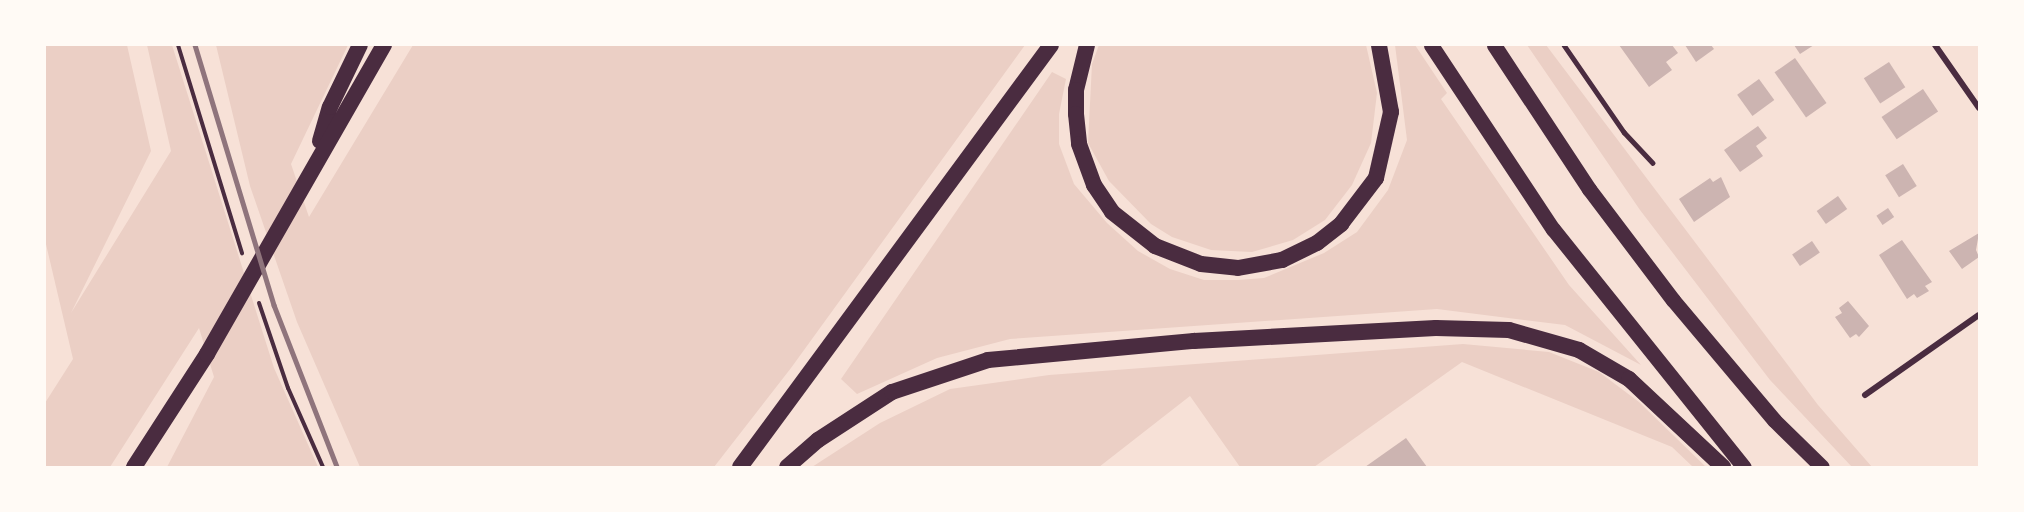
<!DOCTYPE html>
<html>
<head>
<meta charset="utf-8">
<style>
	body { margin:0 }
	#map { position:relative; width:2024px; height:512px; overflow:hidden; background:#f7e1d7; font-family:"Asap Condensed",sans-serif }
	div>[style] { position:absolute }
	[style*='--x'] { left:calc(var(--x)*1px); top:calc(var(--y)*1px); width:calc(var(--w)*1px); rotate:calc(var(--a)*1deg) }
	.green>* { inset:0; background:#ebcfc5 }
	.building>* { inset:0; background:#ccb4b1; transform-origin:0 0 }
	.path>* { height:4px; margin:-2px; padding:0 2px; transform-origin:2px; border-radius:2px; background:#4a2c40 }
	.service>* { height:4.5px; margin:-2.25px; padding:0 2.25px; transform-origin:2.25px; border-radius:2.25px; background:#4a2c40 }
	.minor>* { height:6px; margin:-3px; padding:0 3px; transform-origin:3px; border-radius:3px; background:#4a2c40 }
	.primary>* { height:15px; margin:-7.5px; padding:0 7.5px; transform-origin:7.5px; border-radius:7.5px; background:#4a2c40 }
	.trunk>* { height:16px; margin:-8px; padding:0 8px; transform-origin:8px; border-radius:8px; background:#4a2c40 }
	.rail>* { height:4.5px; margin:-2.25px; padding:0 2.25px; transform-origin:2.25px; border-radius:2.25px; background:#8f747c }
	span { translate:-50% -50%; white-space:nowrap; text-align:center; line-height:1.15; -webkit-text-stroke:6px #fffaf5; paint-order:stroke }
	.frame { position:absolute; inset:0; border:46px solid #fffaf5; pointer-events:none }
</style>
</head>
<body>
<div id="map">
	<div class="green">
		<i style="clip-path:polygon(45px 45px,127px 45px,151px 151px,71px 313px,171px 151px,147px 45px,172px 45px,274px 368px,318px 467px,167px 467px,214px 377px,199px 328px,110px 467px,45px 467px,45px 403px,73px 359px,45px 240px)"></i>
		<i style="clip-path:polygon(216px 45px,348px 45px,291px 164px,309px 217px,413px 45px,1025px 45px,791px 368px,714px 467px,360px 467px,297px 322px,250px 186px)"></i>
		<i style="clip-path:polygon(1099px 45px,1366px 45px,1377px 93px,1371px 143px,1352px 185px,1325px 220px,1293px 240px,1252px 252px,1211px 250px,1172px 237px,1151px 224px,1109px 181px,1088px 143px,1092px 64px)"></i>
		<i style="clip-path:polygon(1395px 45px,1415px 45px,1447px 93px,1441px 99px,1569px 285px,1641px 365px,1565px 325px,1437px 309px,1010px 339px,937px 358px,857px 394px,841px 379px,1052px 72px,1066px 79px,1059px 114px,1059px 144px,1074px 184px,1107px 223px,1138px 251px,1170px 269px,1204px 280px,1238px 280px,1264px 278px,1324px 253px,1357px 232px,1388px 190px,1407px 140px)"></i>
		<i style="clip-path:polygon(1527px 45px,1546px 45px,1818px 405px,1872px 467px,1852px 467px,1770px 380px,1640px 210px)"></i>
		<i style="clip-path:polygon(1463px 344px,1549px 352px,1599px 372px,1639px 402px,1706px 467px,1693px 467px,1672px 447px,1462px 362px,1314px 467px,1240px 467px,1190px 396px,1099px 467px,812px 467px,880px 423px,950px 389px,1049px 375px)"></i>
	</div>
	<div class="building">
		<i style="clip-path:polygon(1619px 45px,1672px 45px,1678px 53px,1666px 62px,1672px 70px,1649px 87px)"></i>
		<i style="clip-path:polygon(1685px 45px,1711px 45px,1714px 49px,1696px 62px)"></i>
		<i style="clip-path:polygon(1794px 45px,1814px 45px,1800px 54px)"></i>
		<i style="left:1795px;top:58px;width:55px;height:25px;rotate:55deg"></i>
		<i style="left:1889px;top:62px;width:30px;height:30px;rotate:57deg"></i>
		<i style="left:1759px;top:79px;width:26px;height:27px;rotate:54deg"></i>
		<i style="left:1923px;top:89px;width:27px;height:50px;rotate:56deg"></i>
		<i style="clip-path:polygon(1758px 126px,1767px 138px,1756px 146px,1763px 156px,1740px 172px,1724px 150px)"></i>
		<i style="left:1903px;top:164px;width:26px;height:21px;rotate:58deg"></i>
		<i style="clip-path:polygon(1721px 177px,1730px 197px,1694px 222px,1679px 199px,1710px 178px,1713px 182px)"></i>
		<i style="left:1838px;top:196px;width:16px;height:26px;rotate:55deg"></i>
		<i style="left:1888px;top:208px;width:11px;height:14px;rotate:56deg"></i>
		<i style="clip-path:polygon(1979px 233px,1976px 250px,1979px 257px,1962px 269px,1949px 251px)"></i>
		<i style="clip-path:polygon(1902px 240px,1932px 282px,1925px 286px,1929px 291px,1917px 298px,1914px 294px,1907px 299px,1879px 255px)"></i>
		<i style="left:1812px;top:241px;width:14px;height:24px;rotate:56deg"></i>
		<i style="clip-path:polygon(1848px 301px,1869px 326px,1859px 337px,1856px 334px,1850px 338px,1835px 317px,1842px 313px,1839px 308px)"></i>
		<i style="clip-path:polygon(1406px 438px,1427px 467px,1365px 467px)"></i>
	</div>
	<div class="path">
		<i style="--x:178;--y:45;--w:218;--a:72.9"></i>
		<i style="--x:259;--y:303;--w:90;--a:71.2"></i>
		<i style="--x:288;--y:388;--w:86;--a:66.1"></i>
	</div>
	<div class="service">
		<i style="--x:1564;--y:45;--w:106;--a:55.4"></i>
		<i style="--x:1624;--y:132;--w:42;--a:46.9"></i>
	</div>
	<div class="minor">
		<i style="--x:1935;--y:45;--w:77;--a:55.1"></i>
		<i style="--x:1865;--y:395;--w:139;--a:-35.1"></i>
	</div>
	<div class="primary">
		<i style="--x:1431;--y:45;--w:221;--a:56.5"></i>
		<i style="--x:1553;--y:229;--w:305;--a:51.3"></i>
		<i style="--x:1494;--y:45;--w:173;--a:56.6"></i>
		<i style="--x:1589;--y:189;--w:139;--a:52.9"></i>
		<i style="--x:1673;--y:300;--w:157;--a:49.9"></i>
		<i style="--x:1774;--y:420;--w:67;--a:44.4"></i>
	</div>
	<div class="trunk">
		<i style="--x:1087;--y:45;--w:46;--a:103.7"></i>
		<i style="--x:1076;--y:90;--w:24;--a:90"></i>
		<i style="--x:1076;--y:114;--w:30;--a:84"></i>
		<i style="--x:1079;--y:144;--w:44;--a:69.9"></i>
		<i style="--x:1094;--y:185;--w:32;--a:56"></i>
		<i style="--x:1112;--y:212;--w:55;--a:38.3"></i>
		<i style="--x:1155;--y:246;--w:49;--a:21.4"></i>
		<i style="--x:1201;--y:264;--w:37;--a:6"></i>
		<i style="--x:1238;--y:268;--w:45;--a:-10.3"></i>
		<i style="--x:1282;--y:260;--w:39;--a:-26"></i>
		<i style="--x:1317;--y:243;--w:31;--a:-38"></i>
		<i style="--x:1341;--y:224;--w:58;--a:-52.7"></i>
		<i style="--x:1376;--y:178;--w:68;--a:-77.2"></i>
		<i style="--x:1391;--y:112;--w:68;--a:-100.2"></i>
		<i style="--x:320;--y:141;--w:35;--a:-74"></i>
		<i style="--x:330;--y:107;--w:69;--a:-64.2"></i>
		<i style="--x:134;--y:467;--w:135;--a:-57.1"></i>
		<i style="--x:207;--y:354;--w:356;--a:-60.2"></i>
		<i style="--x:740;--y:467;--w:524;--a:-53.61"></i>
		<i style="--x:787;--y:467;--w:41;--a:-41.1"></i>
		<i style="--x:818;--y:440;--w:88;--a:-33"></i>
		<i style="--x:892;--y:392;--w:101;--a:-18.4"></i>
		<i style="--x:988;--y:360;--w:207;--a:-5.3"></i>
		<i style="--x:1194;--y:341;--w:242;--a:-3.1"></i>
		<i style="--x:1436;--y:328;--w:73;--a:1.6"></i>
		<i style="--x:1509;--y:330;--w:73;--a:15.9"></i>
		<i style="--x:1579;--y:350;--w:58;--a:30.1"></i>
		<i style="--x:1629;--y:379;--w:129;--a:43.1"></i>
	</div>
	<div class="rail">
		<i style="--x:195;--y:45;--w:272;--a:73.1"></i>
		<i style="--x:274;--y:305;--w:174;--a:68.7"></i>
	</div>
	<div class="frame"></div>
</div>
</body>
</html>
